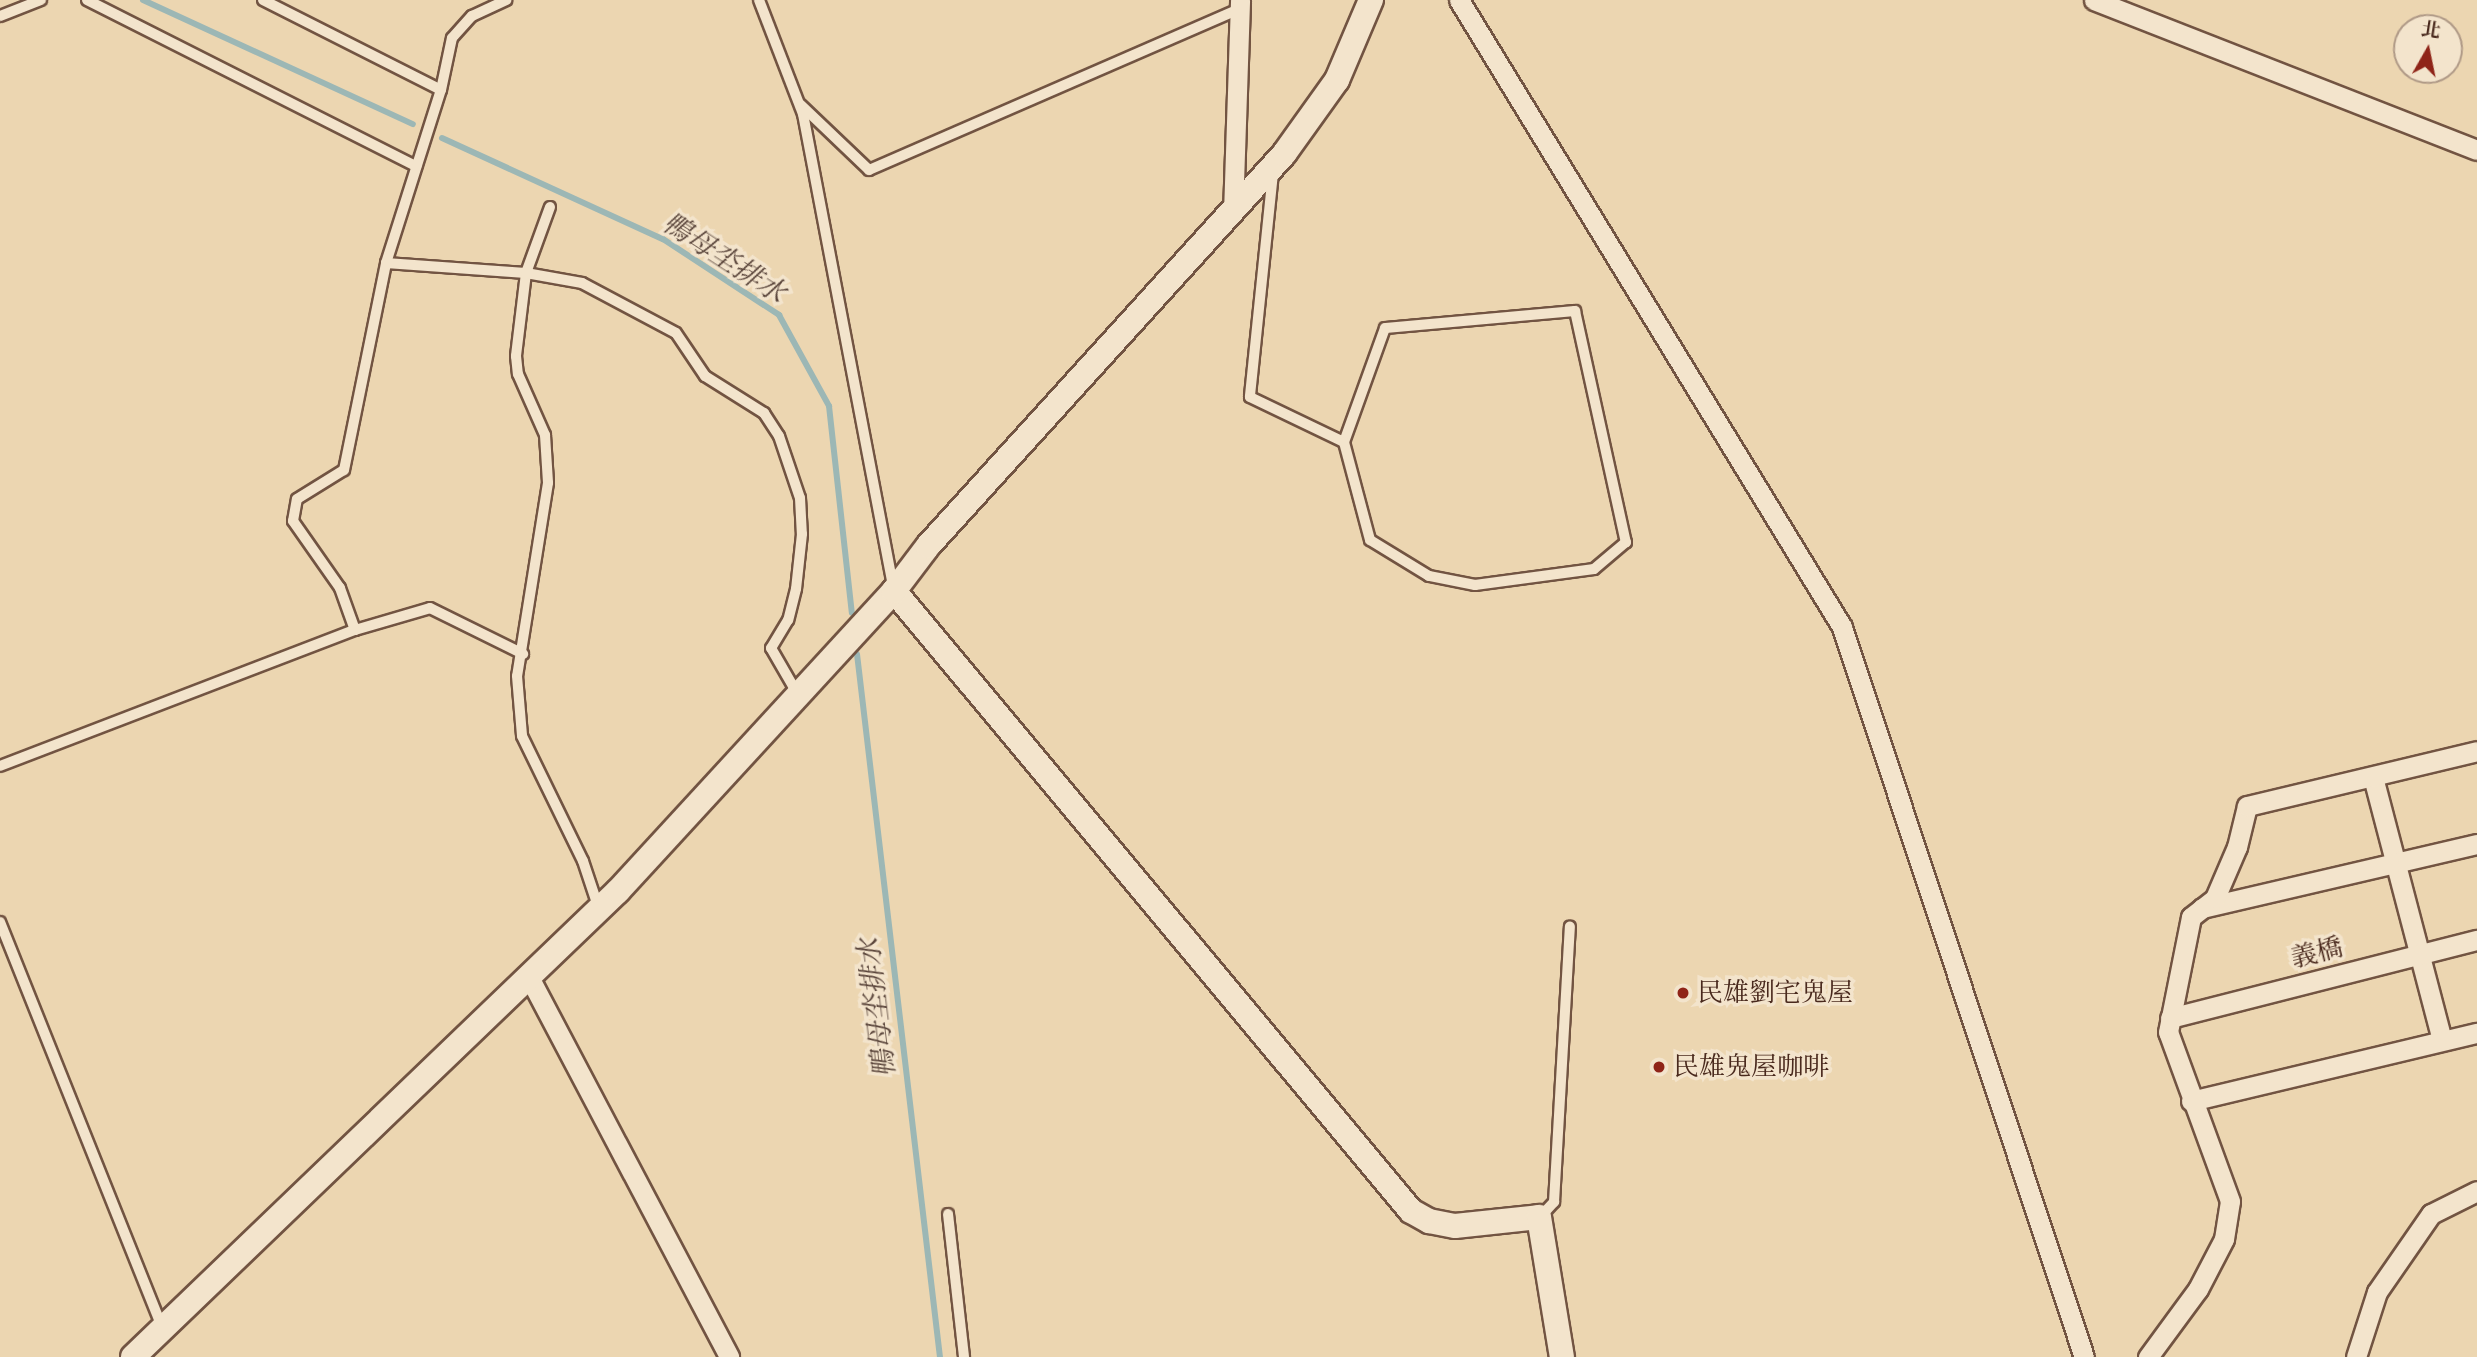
<!DOCTYPE html>
<html>
<head>
<meta charset="utf-8">
<style>
	body { margin:0 }
	#map { position:relative; width:2477px; height:1357px; overflow:hidden; background:#ecd6b1; font-family:Cardo,"Noto Serif TC",serif }
	div>[style] { position:absolute }
	[style*='--x'] { left:calc(var(--x)*1px); top:calc(var(--y)*1px); width:calc(var(--w)*1px); rotate:calc(var(--a)*1deg) }
	.stream>* { height:6px; margin:-3px; padding:0 3px; transform-origin:3px; border-radius:3px; background:#9cb7b5 }
	.roads { filter:drop-shadow(2px 0 #725442) drop-shadow(-2px 0 #725442) drop-shadow(0 2px #725442) drop-shadow(0 -2px #725442) }
	.service>* { height:10px; margin:-5px; padding:0 5px; transform-origin:5px; border-radius:5px; background:#f3e4cc }
	.minor>* { height:19px; margin:-9.5px; padding:0 9.5px; transform-origin:9.5px; border-radius:9.5px; background:#f3e4cc }
	.tertiary>* { height:24px; margin:-12px; padding:0 12px; transform-origin:12px; border-radius:12px; background:#f3e4cc }
	.dots>* { width:19px; height:19px; translate:-50% -50%; box-sizing:border-box; border:4px solid #f3e4cc; border-radius:50% }
	span { translate:-50% -50%; white-space:nowrap; text-align:center; line-height:1.15; -webkit-text-stroke:7px #f3e4cc; paint-order:stroke }
	.street-label { font-size:26px; color:#49291d }
	.poi-label { font-size:26px; color:#49291d }
	.left { translate:0 -50%; text-align:left }
	.water-label { font-size:28px; color:#5a453b; font-style:italic }
	.north { position:absolute; left:2393px; top:14px; width:70px; height:70px; box-sizing:border-box; background:#f3e4cc; border:2px solid #af9986; border-radius:50%; rotate:9deg; font-size:19px; font-weight:700; line-height:28px; text-align:center; color:#49291d }
	.north::after { content:''; display:block; margin:auto; width:24px; height:32px; background:#8f2418; clip-path:polygon(50% 0,100% 100%,50% 72%,0 100%) }
</style>
</head>
<body>
<div id="map">
	<div class="stream">
		<i style="--x:143;--y:0;--w:297;--a:24.7"></i>
		<i style="--x:442;--y:138;--w:243;--a:24.6"></i>
		<i style="--x:663;--y:239;--w:139;--a:33.2"></i>
		<i style="--x:779;--y:315;--w:104;--a:61.2"></i>
		<i style="--x:829;--y:406;--w:208;--a:83.7"></i>
		<i style="--x:857;--y:654;--w:708;--a:83.27"></i>
	</div>
	<div class="roads">
		<div class="service">
			<i style="--x:87;--y:0;--w:369;--a:26.8"></i>
			<i style="--x:263;--y:0;--w:199;--a:26.8"></i>
			<i style="--x:759;--y:0;--w:122;--a:68.9"></i>
			<i style="--x:803;--y:114;--w:480;--a:79.2"></i>
			<i style="--x:0;--y:16;--w:44;--a:-21.3"></i>
			<i style="--x:801;--y:105;--w:94;--a:43.7"></i>
			<i style="--x:869;--y:170;--w:404;--a:-23.5"></i>
			<i style="--x:1273;--y:173;--w:225;--a:95.9"></i>
			<i style="--x:1250;--y:397;--w:104;--a:25.6"></i>
			<i style="--x:1344;--y:442;--w:121;--a:-70.2"></i>
			<i style="--x:1385;--y:328;--w:191;--a:-5.1"></i>
			<i style="--x:1575;--y:311;--w:237;--a:77.6"></i>
			<i style="--x:1626;--y:542;--w:42;--a:139.8"></i>
			<i style="--x:1594;--y:569;--w:120;--a:172.3"></i>
			<i style="--x:1475;--y:585;--w:47;--a:-168.9"></i>
			<i style="--x:1429;--y:576;--w:69;--a:-148.6"></i>
			<i style="--x:1370;--y:540;--w:101;--a:-104.9"></i>
			<i style="--x:550;--y:207;--w:70;--a:110"></i>
			<i style="--x:526;--y:273;--w:84;--a:96.9"></i>
			<i style="--x:516;--y:356;--w:18;--a:84"></i>
			<i style="--x:518;--y:374;--w:67;--a:66.1"></i>
			<i style="--x:545;--y:435;--w:48;--a:86.4"></i>
			<i style="--x:548;--y:483;--w:195;--a:99.1"></i>
			<i style="--x:517;--y:676;--w:60;--a:85.2"></i>
			<i style="--x:522;--y:736;--w:139;--a:64"></i>
			<i style="--x:583;--y:861;--w:51;--a:71.6"></i>
			<i style="--x:386;--y:263;--w:140;--a:4.1"></i>
			<i style="--x:526;--y:273;--w:57;--a:10.1"></i>
			<i style="--x:582;--y:283;--w:106;--a:28"></i>
			<i style="--x:676;--y:333;--w:52;--a:56"></i>
			<i style="--x:705;--y:376;--w:70;--a:32.1"></i>
			<i style="--x:764;--y:413;--w:27;--a:57"></i>
			<i style="--x:779;--y:436;--w:65;--a:71.3"></i>
			<i style="--x:800;--y:498;--w:36;--a:87"></i>
			<i style="--x:802;--y:534;--w:55;--a:96.2"></i>
			<i style="--x:796;--y:589;--w:32;--a:104"></i>
			<i style="--x:788;--y:620;--w:33;--a:121"></i>
			<i style="--x:771;--y:648;--w:52;--a:60"></i>
			<i style="--x:355;--y:630;--w:45;--a:-109.7"></i>
			<i style="--x:340;--y:588;--w:82;--a:-125"></i>
			<i style="--x:293;--y:521;--w:22;--a:-80"></i>
			<i style="--x:297;--y:499;--w:55;--a:-31.7"></i>
			<i style="--x:344;--y:470;--w:211;--a:-78.5"></i>
			<i style="--x:386;--y:263;--w:182;--a:-72.4"></i>
			<i style="--x:441;--y:90;--w:53;--a:-78.1"></i>
			<i style="--x:452;--y:38;--w:30;--a:-48"></i>
			<i style="--x:472;--y:16;--w:38;--a:-25"></i>
			<i style="--x:0;--y:766;--w:380;--a:-21"></i>
			<i style="--x:355;--y:630;--w:78;--a:-16.3"></i>
			<i style="--x:430;--y:608;--w:104;--a:26.3"></i>
			<i style="--x:0;--y:922;--w:436;--a:68.2"></i>
			<i style="--x:948;--y:1214;--w:144;--a:83.6"></i>
			<i style="--x:1540;--y:1217;--w:21;--a:-47"></i>
			<i style="--x:1554;--y:1202;--w:276;--a:-86.7"></i>
		</div>
		<div class="minor">
			<i style="--x:1459;--y:0;--w:735;--a:58.58"></i>
			<i style="--x:1842;--y:627;--w:769;--a:71.66"></i>
			<i style="--x:2094;--y:0;--w:411;--a:21.4"></i>
			<i style="--x:1233;--y:213;--w:213;--a:-88.1"></i>
			<i style="--x:2373;--y:777;--w:272;--a:75.3"></i>
			<i style="--x:2202;--y:908;--w:282;--a:-13.1"></i>
			<i style="--x:529;--y:977;--w:429;--a:62.2"></i>
			<i style="--x:2170;--y:1018;--w:317;--a:-14.3"></i>
			<i style="--x:2191;--y:1101;--w:294;--a:-13.4"></i>
			<i style="--x:2148;--y:1357;--w:84;--a:-53.7"></i>
			<i style="--x:2198;--y:1289;--w:56;--a:-62.5"></i>
			<i style="--x:2224;--y:1239;--w:38;--a:-81"></i>
			<i style="--x:2230;--y:1201;--w:180;--a:-110.1"></i>
			<i style="--x:2168;--y:1032;--w:117;--a:-78.7"></i>
			<i style="--x:2191;--y:917;--w:31;--a:-38"></i>
			<i style="--x:2215;--y:898;--w:56;--a:-66.7"></i>
			<i style="--x:2237;--y:847;--w:42;--a:-76.3"></i>
			<i style="--x:2247;--y:806;--w:236;--a:-13.4"></i>
			<i style="--x:2356;--y:1357;--w:68;--a:-72.1"></i>
			<i style="--x:2377;--y:1292;--w:95;--a:-55.3"></i>
			<i style="--x:2431;--y:1214;--w:51;--a:-26.6"></i>
		</div>
		<div class="tertiary">
			<i style="--x:894;--y:591;--w:807;--a:50.18"></i>
			<i style="--x:1411;--y:1211;--w:21;--a:29"></i>
			<i style="--x:1429;--y:1221;--w:26;--a:11"></i>
			<i style="--x:1455;--y:1226;--w:84;--a:-6.1"></i>
			<i style="--x:1539;--y:1217;--w:142;--a:80.7"></i>
			<i style="--x:133;--y:1357;--w:673;--a:-43.86"></i>
			<i style="--x:618;--y:891;--w:408;--a:-47.4"></i>
			<i style="--x:894;--y:591;--w:56;--a:-52.9"></i>
			<i style="--x:928;--y:546;--w:530;--a:-47.76"></i>
			<i style="--x:1284;--y:154;--w:91;--a:-54.4"></i>
			<i style="--x:1337;--y:80;--w:87;--a:-67"></i>
		</div>
	</div>
	<div class="dots">
		<i style="left:1683px;top:993px;background:#8f2418"></i>
		<i style="left:1659px;top:1067px;background:#8f2418"></i>
	</div>
	<div class="street-label">
		<span style="left:2317px;top:953px;rotate:-14deg">義橋</span>
	</div>
	<div class="poi-label">
		<span class="left" style="left:1697px;top:993px">民雄劉宅鬼屋</span>
		<span class="left" style="left:1673px;top:1067px">民雄鬼屋咖啡</span>
	</div>
	<div class="water-label">
		<span style="left:724px;top:258px;rotate:33deg">鴨母坔排水</span>
		<span style="left:877px;top:1008px;rotate:-97deg">鴨母坔排水</span>
	</div>
	<div class="north">北</div>
</div>
</body>
</html>
